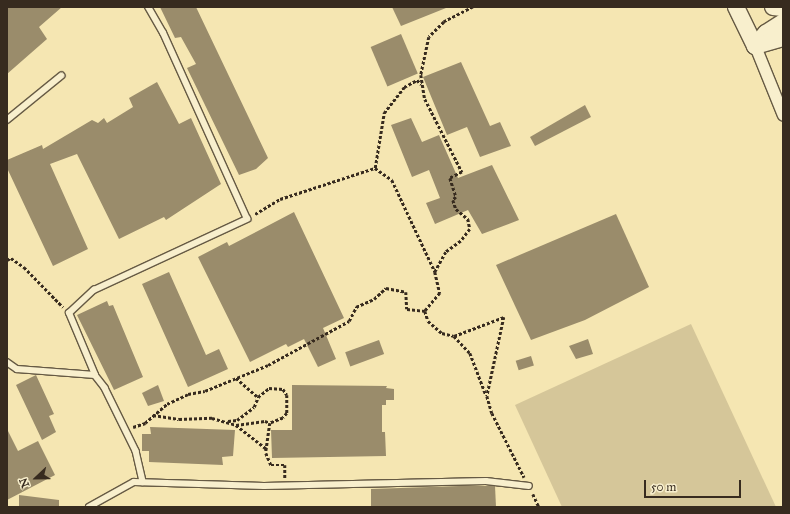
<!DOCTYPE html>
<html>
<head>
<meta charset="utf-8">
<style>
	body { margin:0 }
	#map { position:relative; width:790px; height:514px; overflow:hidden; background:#f5e6b2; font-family:"IM FELL Great Primer",serif }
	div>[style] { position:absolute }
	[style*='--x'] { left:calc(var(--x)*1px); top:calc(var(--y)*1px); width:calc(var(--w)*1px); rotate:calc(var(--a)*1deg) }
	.green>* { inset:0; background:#d5c699 }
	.building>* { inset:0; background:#9a8c6b; transform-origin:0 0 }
	.path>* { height:2.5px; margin-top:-1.25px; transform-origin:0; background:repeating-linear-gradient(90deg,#372b1f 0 3px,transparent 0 5px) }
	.roads { filter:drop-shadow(1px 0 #665a44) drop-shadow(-1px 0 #665a44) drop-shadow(0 1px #665a44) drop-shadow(0 -1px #665a44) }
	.service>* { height:5.5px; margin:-2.75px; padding:0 2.75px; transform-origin:2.75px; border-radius:2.75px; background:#f8efcd }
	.minor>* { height:11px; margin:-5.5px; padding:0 5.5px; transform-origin:5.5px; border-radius:5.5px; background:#f8efcd }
	.secondary>* { height:16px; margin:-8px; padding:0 8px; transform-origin:8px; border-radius:8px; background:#f8efcd }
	span { translate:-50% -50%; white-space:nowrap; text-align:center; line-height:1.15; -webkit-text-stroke:3px #f8efcd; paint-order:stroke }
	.frame { position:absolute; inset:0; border:8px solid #372b1f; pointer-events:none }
	.north { position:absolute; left:16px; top:458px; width:40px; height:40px; -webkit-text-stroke:3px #f8efcd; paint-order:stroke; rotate:248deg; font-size:11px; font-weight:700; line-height:16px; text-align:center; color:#372b1f }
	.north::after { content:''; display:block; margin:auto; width:14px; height:18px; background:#372b1f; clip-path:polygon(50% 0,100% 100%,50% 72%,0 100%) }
	.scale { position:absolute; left:644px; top:480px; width:97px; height:18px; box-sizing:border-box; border:2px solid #372b1f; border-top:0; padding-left:5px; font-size:12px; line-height:14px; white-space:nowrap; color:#372b1f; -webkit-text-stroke:3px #f8efcd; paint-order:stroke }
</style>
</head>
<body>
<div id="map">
	<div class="green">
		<i style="clip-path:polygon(691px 324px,776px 507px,562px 507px,515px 405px)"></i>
	</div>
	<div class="building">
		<i style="clip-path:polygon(7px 7px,62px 7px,39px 27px,47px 39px,7px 74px)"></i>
		<i style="clip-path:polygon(160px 7px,196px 7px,268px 158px,256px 169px,239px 175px,187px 68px,196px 64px,181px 37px,175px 38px)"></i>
		<i style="clip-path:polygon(392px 7px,446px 7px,446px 8px,401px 26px)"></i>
		<i style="left:401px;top:34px;width:43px;height:33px;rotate:67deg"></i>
		<i style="clip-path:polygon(461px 62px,490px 126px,500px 122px,511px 146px,480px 157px,467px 127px,447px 135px,423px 77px)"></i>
		<i style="clip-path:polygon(157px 82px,179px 124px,191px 118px,221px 184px,166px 220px,164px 217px,119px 239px,77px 154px,50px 164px,88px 249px,53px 266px,7px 168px,7px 160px,42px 145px,43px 149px,92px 120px,98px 123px,104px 118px,107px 123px,133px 107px,129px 98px)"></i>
		<i style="clip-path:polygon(585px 105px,591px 117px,535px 146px,530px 137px)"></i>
		<i style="clip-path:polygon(411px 118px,422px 142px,439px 135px,458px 178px,492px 165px,519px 220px,482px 234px,468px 210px,435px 224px,426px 203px,440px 198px,429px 170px,412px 177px,391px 125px)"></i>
		<i style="clip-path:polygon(294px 212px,344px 318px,323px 328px,336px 359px,318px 367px,304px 339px,288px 347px,286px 344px,250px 362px,198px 257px,227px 242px,229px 246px)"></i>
		<i style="clip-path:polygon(616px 214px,649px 287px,585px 320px,531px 340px,496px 265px)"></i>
		<i style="clip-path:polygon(169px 272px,206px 355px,219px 349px,228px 369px,188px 387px,142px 284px)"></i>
		<i style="clip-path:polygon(107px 301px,109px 306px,113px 305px,143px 377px,114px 390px,77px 315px)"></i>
		<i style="clip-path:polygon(588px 339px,593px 354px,576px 359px,569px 346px)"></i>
		<i style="left:379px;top:340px;width:15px;height:36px;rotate:70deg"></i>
		<i style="left:531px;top:356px;width:10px;height:16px;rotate:73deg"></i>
		<i style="clip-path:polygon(36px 375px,54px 414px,49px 416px,56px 432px,42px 440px,16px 385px)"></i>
		<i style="clip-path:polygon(158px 385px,164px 401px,148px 406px,142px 393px)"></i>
		<i style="clip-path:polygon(292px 385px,387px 386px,386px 388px,394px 389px,394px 400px,386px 400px,386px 405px,382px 405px,382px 432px,385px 432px,386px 456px,272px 458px,271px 430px,292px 430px)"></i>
		<i style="clip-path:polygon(150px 427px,235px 430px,233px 456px,222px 457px,223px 465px,149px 462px,149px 451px,142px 451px,142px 434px,151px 434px)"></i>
		<i style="clip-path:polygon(7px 429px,18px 451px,38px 441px,55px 475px,7px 500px)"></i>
		<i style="clip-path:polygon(459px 486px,495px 486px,496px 507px,371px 507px,371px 489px)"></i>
		<i style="clip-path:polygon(19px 495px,59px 500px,59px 507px,19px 507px)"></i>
	</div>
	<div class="path">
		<i style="--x:473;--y:7;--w:33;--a:153"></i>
		<i style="--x:444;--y:22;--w:21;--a:135"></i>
		<i style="--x:429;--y:37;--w:39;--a:102"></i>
		<i style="--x:421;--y:75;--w:24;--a:81"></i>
		<i style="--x:425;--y:99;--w:82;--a:63.1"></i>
		<i style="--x:462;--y:172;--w:13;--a:153"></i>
		<i style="--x:450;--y:178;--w:20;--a:72"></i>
		<i style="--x:456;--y:197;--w:4;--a:135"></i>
		<i style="--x:453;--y:200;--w:9;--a:72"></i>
		<i style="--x:456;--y:209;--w:16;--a:40"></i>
		<i style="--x:468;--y:219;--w:10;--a:79"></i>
		<i style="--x:470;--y:229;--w:15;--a:127"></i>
		<i style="--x:461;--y:241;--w:19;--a:144"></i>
		<i style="--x:446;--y:252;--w:23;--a:119"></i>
		<i style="--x:435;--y:272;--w:22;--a:77"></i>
		<i style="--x:440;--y:293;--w:23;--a:130"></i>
		<i style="--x:425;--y:311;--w:10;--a:73"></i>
		<i style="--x:428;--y:321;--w:18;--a:41"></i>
		<i style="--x:442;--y:333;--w:12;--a:14"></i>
		<i style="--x:454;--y:336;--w:53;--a:-20.8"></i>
		<i style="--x:504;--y:317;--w:81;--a:102.1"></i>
		<i style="--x:487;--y:396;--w:18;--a:74"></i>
		<i style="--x:492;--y:413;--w:72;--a:63.4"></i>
		<i style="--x:375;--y:168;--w:56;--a:-80.7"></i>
		<i style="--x:384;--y:113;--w:33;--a:-52"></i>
		<i style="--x:404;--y:87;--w:15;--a:-28"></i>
		<i style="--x:417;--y:80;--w:6;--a:45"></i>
		<i style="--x:255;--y:214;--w:29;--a:-31"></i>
		<i style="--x:280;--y:199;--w:100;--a:-18.1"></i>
		<i style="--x:375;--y:168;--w:21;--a:35"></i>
		<i style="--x:392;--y:180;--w:102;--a:64.9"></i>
		<i style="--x:7;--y:260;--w:4;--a:-27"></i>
		<i style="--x:11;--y:258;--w:16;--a:35"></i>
		<i style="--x:24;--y:267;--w:56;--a:45.7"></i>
		<i style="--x:454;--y:336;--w:23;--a:47"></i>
		<i style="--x:470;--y:353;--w:45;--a:69.1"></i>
		<i style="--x:236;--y:378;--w:29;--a:41"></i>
		<i style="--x:258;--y:397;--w:14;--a:-39"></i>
		<i style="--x:269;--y:388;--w:14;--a:4"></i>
		<i style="--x:283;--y:389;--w:7;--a:56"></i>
		<i style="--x:287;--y:395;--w:18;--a:90"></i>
		<i style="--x:287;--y:413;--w:6;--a:129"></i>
		<i style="--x:283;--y:418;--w:14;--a:159"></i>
		<i style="--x:270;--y:423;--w:30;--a:98"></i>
		<i style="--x:266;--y:453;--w:13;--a:67"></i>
		<i style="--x:271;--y:465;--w:14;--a:0"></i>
		<i style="--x:285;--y:465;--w:13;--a:90"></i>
		<i style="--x:153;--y:415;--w:26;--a:9"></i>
		<i style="--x:179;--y:419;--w:33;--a:-2"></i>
		<i style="--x:212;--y:418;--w:25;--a:16"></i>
		<i style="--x:236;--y:425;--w:29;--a:-8"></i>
		<i style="--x:265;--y:421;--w:5;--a:22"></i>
		<i style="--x:228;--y:421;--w:9;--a:-6"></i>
		<i style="--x:237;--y:420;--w:21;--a:-37"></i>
		<i style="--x:254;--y:407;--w:11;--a:-68"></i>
		<i style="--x:236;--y:425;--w:39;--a:38"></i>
		<i style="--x:133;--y:427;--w:13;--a:-18"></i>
		<i style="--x:145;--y:423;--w:29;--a:-41"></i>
		<i style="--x:167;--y:404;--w:23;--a:-25"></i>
		<i style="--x:188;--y:394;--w:17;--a:-10"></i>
		<i style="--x:205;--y:391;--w:68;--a:-22.4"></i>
		<i style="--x:268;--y:365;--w:92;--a:-28.5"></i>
		<i style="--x:349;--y:321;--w:16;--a:-63"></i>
		<i style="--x:356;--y:307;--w:20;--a:-24"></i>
		<i style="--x:374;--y:299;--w:16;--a:-43"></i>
		<i style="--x:386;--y:288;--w:20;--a:11"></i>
		<i style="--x:406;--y:292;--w:17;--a:87"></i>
		<i style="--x:407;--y:309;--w:18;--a:6"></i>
		<i style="--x:533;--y:494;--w:14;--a:65"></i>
	</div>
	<div class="roads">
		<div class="service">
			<i style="--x:7;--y:120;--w:70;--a:-39.2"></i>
			<i style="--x:7;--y:362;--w:12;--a:35"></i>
			<i style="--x:17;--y:369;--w:78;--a:4.4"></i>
			<i style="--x:95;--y:375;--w:16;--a:52"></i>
			<i style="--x:105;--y:388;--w:70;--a:63.8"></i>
			<i style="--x:136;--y:451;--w:32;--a:77"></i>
			<i style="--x:95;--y:375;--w:67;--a:-112.8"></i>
			<i style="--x:69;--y:313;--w:34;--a:-43"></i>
			<i style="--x:94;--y:290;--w:169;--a:-24.9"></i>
			<i style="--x:247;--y:219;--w:204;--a:-114.3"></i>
			<i style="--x:163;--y:33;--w:30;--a:-120"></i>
			<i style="--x:89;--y:507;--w:51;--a:-29.1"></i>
			<i style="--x:134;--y:482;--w:130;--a:1.8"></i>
			<i style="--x:264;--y:486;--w:222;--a:-1.3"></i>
			<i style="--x:486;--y:481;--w:43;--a:6.6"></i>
		</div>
		<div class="minor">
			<i style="--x:755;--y:46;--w:74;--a:67.9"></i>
		</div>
		<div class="secondary">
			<i style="--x:736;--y:7;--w:43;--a:64"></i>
			<i style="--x:773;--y:7;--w:10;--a:6"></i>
			<i style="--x:755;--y:46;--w:17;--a:-50"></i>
			<i style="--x:766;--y:33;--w:20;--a:-33"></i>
			<i style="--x:755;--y:46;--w:29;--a:-16"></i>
		</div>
	</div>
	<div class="frame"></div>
	<div class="north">N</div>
	<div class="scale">50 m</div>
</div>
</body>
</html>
